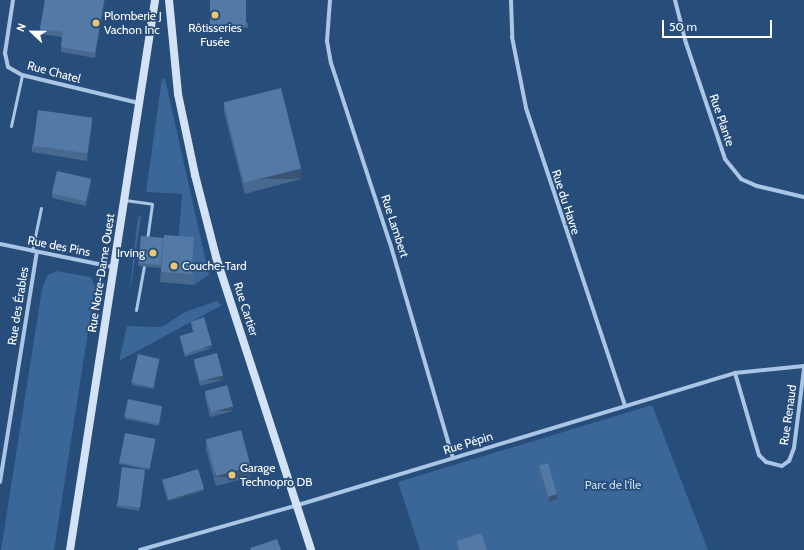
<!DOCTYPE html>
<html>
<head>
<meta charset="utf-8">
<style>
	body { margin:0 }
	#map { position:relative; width:804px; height:550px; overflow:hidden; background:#274d7b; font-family:Cabin,sans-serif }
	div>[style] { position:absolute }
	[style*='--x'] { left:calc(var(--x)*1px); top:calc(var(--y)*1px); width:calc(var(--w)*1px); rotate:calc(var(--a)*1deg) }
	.green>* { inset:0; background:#3a6698 }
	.lane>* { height:3px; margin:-1.5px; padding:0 1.5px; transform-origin:1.5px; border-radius:1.5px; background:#abc5e4 }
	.street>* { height:4px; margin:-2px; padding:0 2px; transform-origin:2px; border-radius:2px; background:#abc5e4 }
	.secondary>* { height:8px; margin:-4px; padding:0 4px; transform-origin:4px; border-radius:4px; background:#d3e2f4 }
	.wall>* { inset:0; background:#47698f }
	.shaded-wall>* { inset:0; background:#3a5574; transform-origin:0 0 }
	.building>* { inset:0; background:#537aa6; transform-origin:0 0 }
	.dots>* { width:11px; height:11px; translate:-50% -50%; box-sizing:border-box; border:2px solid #274d7b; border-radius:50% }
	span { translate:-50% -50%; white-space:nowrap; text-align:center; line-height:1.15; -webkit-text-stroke:3.5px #274d7b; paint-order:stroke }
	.poi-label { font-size:12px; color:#fff }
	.left { translate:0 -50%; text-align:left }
	.right { translate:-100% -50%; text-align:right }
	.street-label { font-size:12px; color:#fff }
	.park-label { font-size:12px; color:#cddff3 }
	.north { position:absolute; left:12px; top:12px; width:40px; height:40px; -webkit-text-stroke:3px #274d7b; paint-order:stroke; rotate:292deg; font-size:11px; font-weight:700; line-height:16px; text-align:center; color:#fff }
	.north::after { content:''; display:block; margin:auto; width:14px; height:18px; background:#fff; clip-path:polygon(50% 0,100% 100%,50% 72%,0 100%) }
	.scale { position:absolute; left:662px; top:20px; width:110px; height:18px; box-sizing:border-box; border:2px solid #fff; border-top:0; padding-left:5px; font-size:12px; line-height:14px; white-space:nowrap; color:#fff; -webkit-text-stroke:3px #274d7b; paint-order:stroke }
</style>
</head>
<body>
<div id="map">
	<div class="green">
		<i style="clip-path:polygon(162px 78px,165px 79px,209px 275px,194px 285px,194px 247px,178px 245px,182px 194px,146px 192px)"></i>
		<i style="clip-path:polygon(141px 216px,131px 286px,130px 287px,138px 217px)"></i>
		<i style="clip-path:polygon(56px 271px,91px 277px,95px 287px,54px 550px,1px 550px,42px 289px,47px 276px)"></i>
		<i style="clip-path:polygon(217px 301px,222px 305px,119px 361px,127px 326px,162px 327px,185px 312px)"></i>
		<i style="clip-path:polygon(652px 405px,708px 550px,420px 550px,398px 482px)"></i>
	</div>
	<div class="lane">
		<i style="--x:11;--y:126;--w:52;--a:-77.8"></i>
		<i style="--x:125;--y:200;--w:27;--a:8"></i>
		<i style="--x:152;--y:204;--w:35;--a:98"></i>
		<i style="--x:32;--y:251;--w:44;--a:-78.2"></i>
		<i style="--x:136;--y:310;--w:45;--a:-79.7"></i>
	</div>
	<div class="street">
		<i style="--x:13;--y:0;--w:54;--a:98.6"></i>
		<i style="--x:5;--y:53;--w:14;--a:78"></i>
		<i style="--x:8;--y:67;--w:16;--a:30"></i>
		<i style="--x:22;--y:75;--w:120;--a:13.5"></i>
		<i style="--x:330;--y:0;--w:41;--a:94.2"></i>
		<i style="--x:327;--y:41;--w:22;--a:80"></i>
		<i style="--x:331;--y:63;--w:189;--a:71.9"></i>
		<i style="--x:390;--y:243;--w:224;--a:73.7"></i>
		<i style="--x:511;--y:0;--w:37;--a:88"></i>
		<i style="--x:512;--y:37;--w:72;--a:78.8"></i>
		<i style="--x:526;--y:108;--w:314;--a:71.6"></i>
		<i style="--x:675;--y:0;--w:44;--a:75.7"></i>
		<i style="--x:686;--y:43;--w:122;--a:71.4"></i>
		<i style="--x:725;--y:159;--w:26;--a:51"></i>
		<i style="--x:741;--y:179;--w:17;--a:24"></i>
		<i style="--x:757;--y:186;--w:48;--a:13.2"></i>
		<i style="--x:0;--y:244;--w:115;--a:11.5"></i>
		<i style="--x:735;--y:373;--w:85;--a:73.7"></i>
		<i style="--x:759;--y:455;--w:10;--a:45"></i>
		<i style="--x:766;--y:462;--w:16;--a:14"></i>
		<i style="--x:782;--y:466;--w:9;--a:-36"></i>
		<i style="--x:789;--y:461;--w:14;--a:-69"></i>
		<i style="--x:794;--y:448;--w:80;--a:-82.8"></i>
		<i style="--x:0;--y:482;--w:233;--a:-80.9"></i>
		<i style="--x:140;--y:550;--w:164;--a:-15.9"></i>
		<i style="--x:298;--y:505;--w:457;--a:-16.8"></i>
		<i style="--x:735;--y:373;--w:69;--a:-5.8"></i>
	</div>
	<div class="secondary">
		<i style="--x:169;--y:0;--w:94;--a:84.5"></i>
		<i style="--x:178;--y:94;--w:83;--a:78.1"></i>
		<i style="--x:195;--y:175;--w:85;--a:75.6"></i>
		<i style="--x:216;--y:257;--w:308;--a:72"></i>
		<i style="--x:70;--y:550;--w:557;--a:-81.21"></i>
	</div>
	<div class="wall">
		<i style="clip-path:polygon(45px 0,105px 0,95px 58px,61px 52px,61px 47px,62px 37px,40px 34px,40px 29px)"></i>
		<i style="clip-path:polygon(210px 0,248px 23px,248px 28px,211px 30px)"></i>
		<i style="clip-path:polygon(224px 102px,301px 179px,245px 194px,224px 112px)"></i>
		<i style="clip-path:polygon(92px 126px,87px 161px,32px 152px,32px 145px)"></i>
		<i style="clip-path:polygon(91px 184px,86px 206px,52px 198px,52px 193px)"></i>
		<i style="clip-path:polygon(141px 236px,163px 238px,194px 237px,194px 285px,160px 282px,161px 268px,138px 266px)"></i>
		<i style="clip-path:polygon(191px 322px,212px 348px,185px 357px,180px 339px,180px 336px,193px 332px,191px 324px)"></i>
		<i style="clip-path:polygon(194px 359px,223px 380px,200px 386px,194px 364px)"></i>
		<i style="clip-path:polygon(159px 361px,154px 389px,132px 385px,132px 382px)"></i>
		<i style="clip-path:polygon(205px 391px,233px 411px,210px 417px,205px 397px)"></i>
		<i style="clip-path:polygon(162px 408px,159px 426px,125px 419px,125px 417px)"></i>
		<i style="clip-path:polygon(206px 439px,251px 477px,216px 486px,206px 449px)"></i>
		<i style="clip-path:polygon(155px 441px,149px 470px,119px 464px,119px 462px)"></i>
		<i style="clip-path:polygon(539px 465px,557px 499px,549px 502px,539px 471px)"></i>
		<i style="clip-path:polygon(145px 473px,139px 511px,116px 507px,116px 505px)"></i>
		<i style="clip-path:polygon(162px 479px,204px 491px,168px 502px,162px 481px)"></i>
		<i style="clip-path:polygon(457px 541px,487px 550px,458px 550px,457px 547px)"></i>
	</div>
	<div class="shaded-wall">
		<i style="clip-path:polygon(104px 0,105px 0,95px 58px,95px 53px)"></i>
		<i style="clip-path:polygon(92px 118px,92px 126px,87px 161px,87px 154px)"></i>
		<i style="left:301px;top:169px;width:10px;height:58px;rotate:90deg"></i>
		<i style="clip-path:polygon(91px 179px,91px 184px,86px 206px,86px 201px)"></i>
		<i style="left:212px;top:345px;width:3px;height:28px;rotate:90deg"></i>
		<i style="clip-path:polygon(159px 359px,159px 361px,154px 389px,154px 386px)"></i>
		<i style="left:223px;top:375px;width:5px;height:24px;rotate:90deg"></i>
		<i style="left:233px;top:406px;width:5px;height:24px;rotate:90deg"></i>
		<i style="clip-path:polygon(155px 439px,155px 441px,149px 470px,149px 467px)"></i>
		<i style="left:251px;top:467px;width:10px;height:36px;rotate:90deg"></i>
		<i style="clip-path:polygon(204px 489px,204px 491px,168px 502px,168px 499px)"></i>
		<i style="clip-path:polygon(557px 494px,557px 499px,549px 502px,549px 497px)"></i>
	</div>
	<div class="building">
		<i style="clip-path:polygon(45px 0,104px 0,95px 53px,61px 47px,63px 32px,40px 29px)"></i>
		<i style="left:210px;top:0;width:36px;height:25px"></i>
		<i style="left:281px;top:88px;width:83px;height:59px;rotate:76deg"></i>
		<i style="left:38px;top:110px;width:55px;height:36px;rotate:8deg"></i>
		<i style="left:57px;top:171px;width:35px;height:23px;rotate:13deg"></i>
		<i style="left:164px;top:235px;width:30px;height:37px;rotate:4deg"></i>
		<i style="left:141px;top:236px;width:22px;height:27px;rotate:5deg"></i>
		<i style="clip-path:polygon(204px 317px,212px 345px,185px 354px,180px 336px,194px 332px,191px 322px)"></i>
		<i style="left:217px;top:353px;width:23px;height:24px;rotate:75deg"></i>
		<i style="left:138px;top:354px;width:22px;height:29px;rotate:13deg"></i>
		<i style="left:227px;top:385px;width:22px;height:23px;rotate:74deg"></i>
		<i style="left:128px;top:399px;width:35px;height:18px;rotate:12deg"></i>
		<i style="left:241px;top:430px;width:38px;height:36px;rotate:75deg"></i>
		<i style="left:125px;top:433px;width:31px;height:30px;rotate:11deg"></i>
		<i style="left:548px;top:463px;width:32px;height:9px;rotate:74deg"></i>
		<i style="left:122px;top:467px;width:23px;height:38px;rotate:7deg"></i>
		<i style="left:198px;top:469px;width:21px;height:37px;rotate:73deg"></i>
		<i style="clip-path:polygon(481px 533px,487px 550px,459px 550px,457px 541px)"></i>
		<i style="clip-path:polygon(277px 539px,281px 550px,251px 550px,250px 548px)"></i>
	</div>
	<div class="dots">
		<i style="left:215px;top:15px;background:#ecc670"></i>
		<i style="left:96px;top:23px;background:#ecc670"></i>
		<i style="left:153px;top:253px;background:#ecc670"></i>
		<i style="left:174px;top:266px;background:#ecc670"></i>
		<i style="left:232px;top:475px;background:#ecc670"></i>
	</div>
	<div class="poi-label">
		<span class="left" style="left:104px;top:23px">Plomberie J<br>Vachon Inc</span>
		<span style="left:215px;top:35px">Rôtisseries<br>Fusée</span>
		<span class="right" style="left:145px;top:253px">Irving</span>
		<span class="left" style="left:182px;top:266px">Couche-Tard</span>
		<span class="left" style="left:240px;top:475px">Garage<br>Technopro DB</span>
	</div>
	<div class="street-label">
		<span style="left:54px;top:72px;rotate:15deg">Rue Chatel</span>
		<span style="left:722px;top:120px;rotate:71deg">Rue Plante</span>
		<span style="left:566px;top:202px;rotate:72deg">Rue du Havre</span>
		<span style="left:395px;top:226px;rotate:72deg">Rue Lambert</span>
		<span style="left:59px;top:246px;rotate:11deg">Rue des Pins</span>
		<span style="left:101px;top:273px;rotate:-81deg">Rue Notre-Dame Ouest</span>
		<span style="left:18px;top:306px;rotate:-81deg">Rue des Érables</span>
		<span style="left:246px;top:309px;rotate:72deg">Rue Cartier</span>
		<span style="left:788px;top:415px;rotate:-82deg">Rue Renaud</span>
		<span style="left:468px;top:443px;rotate:-17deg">Rue Pépin</span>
	</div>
	<div class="park-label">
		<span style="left:613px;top:485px">Parc de l'Île</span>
	</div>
	<div class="north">N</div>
	<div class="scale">50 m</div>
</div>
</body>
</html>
